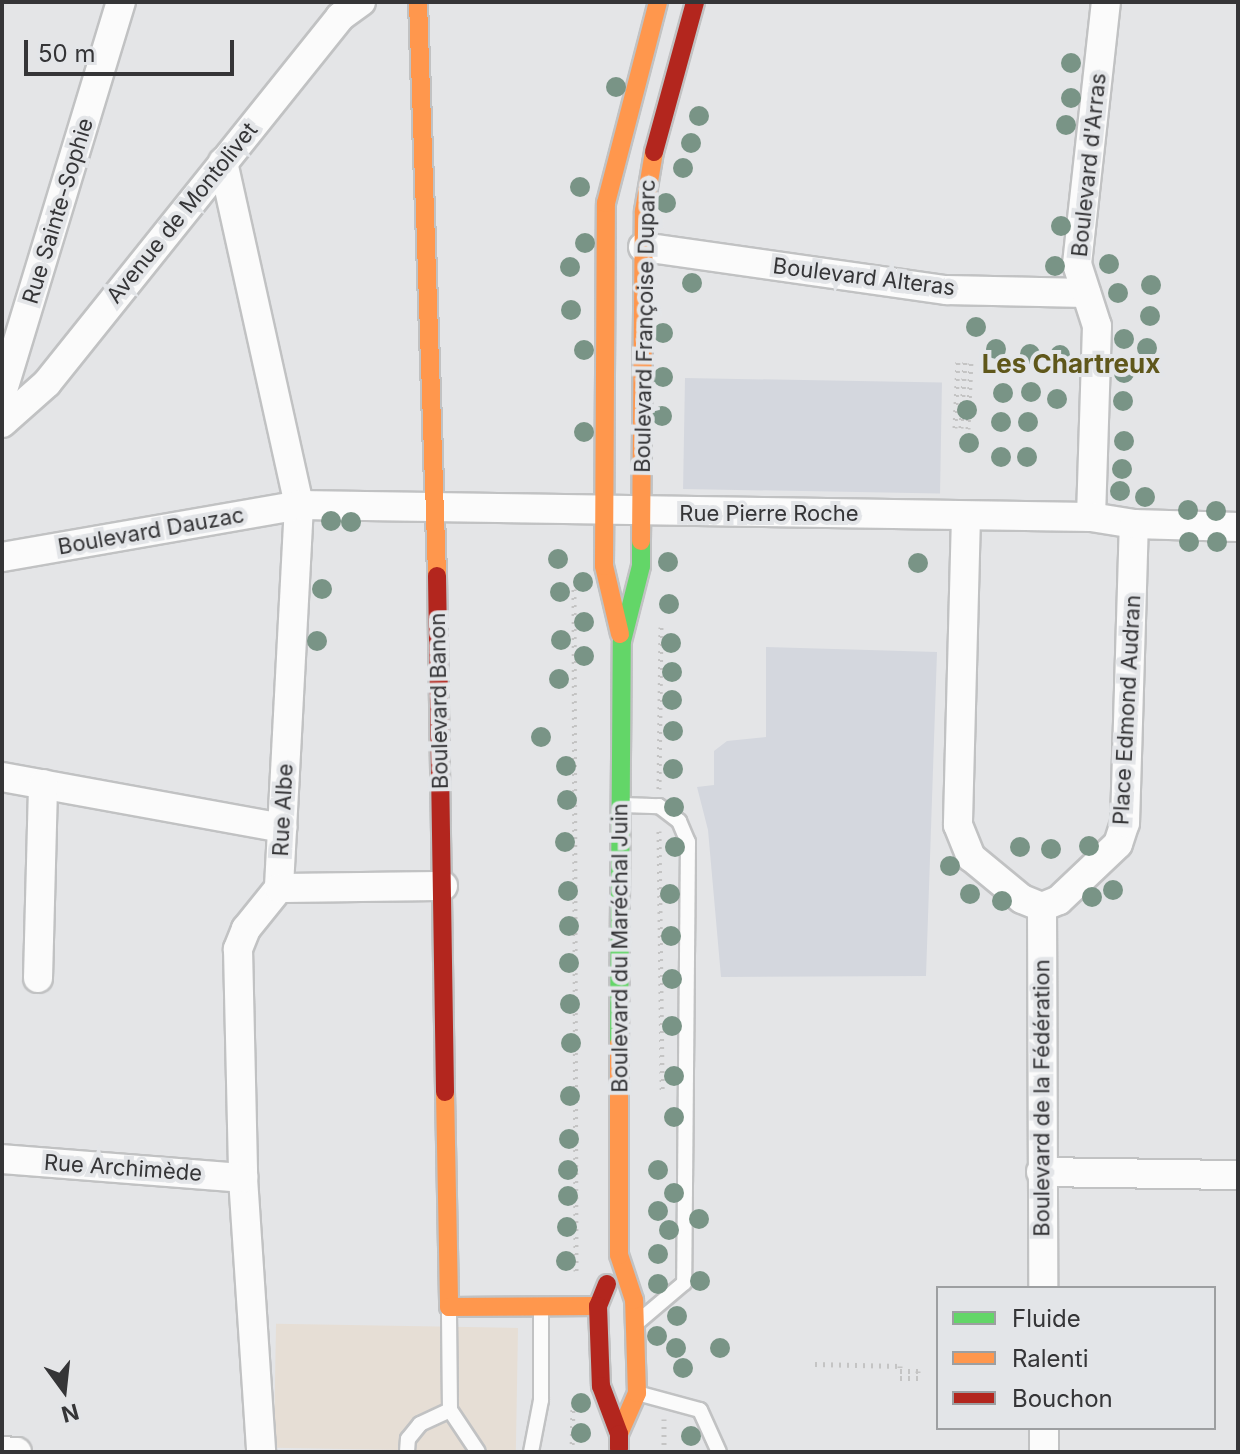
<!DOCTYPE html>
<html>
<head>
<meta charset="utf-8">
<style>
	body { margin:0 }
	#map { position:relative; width:1240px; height:1454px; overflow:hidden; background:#e4e5e7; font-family:Inter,sans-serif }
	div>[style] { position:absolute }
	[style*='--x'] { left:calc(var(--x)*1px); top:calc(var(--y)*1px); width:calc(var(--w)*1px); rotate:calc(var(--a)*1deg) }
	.commercial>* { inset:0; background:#e6ded5; transform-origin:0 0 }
	.built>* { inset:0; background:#d4d7de; transform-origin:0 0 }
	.path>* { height:5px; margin-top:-2.5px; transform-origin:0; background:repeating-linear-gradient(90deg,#c4c4c4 0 2px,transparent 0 8px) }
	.roads { filter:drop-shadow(2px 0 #c1c2c3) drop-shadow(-2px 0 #c1c2c3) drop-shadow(0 2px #c1c2c3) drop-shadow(0 -2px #c1c2c3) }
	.lane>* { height:14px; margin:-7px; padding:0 7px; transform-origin:7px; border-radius:7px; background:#fbfbfb }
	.street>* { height:28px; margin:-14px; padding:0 14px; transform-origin:14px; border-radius:14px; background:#fbfbfb }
	.fast>* { height:18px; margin:-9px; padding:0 9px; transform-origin:9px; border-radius:9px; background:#63d668 }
	.slow>* { height:18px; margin:-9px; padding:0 9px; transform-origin:9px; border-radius:9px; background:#ff974d }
	.jam>* { height:18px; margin:-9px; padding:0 9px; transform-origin:9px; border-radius:9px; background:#b3261e }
	.trees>* { width:20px; height:20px; margin:-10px; border-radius:50%; background:#799486 }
	span { translate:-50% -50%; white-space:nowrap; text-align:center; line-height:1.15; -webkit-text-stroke:8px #e3e5e8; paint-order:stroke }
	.street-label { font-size:22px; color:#353537 }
	.quarter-label { font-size:26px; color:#5f571b; font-weight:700 }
	.frame { position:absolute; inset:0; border:4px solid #353537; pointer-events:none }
	.legend { position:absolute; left:936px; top:1286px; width:280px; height:144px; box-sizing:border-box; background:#e3e5e8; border:2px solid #9d9fa1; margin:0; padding:10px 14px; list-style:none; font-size:24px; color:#353537 }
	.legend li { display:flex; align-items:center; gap:16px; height:40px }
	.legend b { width:40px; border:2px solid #9d9fa1 }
	.north { position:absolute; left:24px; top:1350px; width:80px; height:80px; -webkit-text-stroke:6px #e3e5e8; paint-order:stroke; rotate:165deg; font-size:22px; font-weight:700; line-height:32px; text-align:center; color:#353537 }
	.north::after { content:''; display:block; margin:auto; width:28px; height:36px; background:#353537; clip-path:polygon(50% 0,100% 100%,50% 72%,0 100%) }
	.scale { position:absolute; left:24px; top:40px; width:210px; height:36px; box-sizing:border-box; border:4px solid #353537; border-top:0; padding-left:10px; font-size:24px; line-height:28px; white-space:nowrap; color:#353537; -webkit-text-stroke:6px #e3e5e8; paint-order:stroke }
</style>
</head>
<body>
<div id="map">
	<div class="commercial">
		<i style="left:518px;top:1328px;width:124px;height:242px;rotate:91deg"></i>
	</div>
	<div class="built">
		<i style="left:685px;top:378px;width:257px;height:111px;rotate:1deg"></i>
		<i style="clip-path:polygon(766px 647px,937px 652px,926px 976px,721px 977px,708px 830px,697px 787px,714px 785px,714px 751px,727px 741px,766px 737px)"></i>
	</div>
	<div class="path">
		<i style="--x:955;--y:428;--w:69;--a:-87.5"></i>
		<i style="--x:961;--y:428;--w:68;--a:-86.6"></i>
		<i style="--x:968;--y:429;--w:69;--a:-87.5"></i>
		<i style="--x:574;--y:589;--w:682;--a:89.83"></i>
		<i style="--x:659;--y:789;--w:162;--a:-89.3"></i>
		<i style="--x:659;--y:831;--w:262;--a:89.3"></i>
		<i style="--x:815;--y:1364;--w:85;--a:1.3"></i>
		<i style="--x:900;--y:1366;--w:5;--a:90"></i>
		<i style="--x:900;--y:1371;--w:18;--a:0"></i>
		<i style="--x:918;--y:1371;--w:7;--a:90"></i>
		<i style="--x:918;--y:1378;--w:18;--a:180"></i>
		<i style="--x:572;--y:1452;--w:47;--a:-88.8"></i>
		<i style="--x:664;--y:1452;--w:33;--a:-90"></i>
	</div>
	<div class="roads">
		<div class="lane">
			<i style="--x:623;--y:805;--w:36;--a:2"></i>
			<i style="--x:659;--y:806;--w:25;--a:37"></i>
			<i style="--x:679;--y:821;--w:23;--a:67"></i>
			<i style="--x:688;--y:842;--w:441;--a:90.5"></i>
			<i style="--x:684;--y:1283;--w:59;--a:139.8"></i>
			<i style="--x:637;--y:1393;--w:65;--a:15.1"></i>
			<i style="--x:700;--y:1410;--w:46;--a:65.7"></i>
			<i style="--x:450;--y:1410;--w:50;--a:56.3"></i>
			<i style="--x:407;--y:1452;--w:13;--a:-86"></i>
			<i style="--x:408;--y:1439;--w:19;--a:-51"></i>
			<i style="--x:420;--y:1424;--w:33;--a:-25"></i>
			<i style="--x:450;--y:1410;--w:102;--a:-90.6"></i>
			<i style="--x:531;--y:1452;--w:53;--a:-79.1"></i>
			<i style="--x:541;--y:1400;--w:93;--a:-90"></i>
		</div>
		<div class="street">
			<i style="--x:223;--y:162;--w:351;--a:77.5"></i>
			<i style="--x:299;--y:505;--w:384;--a:93"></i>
			<i style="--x:279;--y:888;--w:53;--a:128.8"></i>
			<i style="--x:246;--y:929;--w:22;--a:112"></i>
			<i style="--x:238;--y:949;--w:229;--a:88.7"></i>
			<i style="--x:243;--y:1178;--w:275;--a:86.2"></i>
			<i style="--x:643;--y:247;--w:307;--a:8.1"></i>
			<i style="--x:947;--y:290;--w:139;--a:1.2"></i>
			<i style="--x:4;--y:421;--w:31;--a:-92"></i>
			<i style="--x:3;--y:390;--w:406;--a:-73.1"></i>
			<i style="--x:2;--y:423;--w:60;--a:-41.6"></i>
			<i style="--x:47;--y:383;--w:469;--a:-51.3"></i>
			<i style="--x:340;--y:17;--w:26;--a:-36"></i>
			<i style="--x:966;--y:516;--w:309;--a:91.5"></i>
			<i style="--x:958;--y:825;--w:35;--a:68"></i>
			<i style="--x:971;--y:857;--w:66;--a:39.5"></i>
			<i style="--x:1022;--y:899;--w:22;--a:22"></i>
			<i style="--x:1042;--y:907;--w:18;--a:-22"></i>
			<i style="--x:1059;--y:900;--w:81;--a:-43.5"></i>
			<i style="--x:1118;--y:844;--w:22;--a:-72"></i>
			<i style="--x:1125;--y:823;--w:299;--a:-88.3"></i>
			<i style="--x:1091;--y:517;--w:191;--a:-88.2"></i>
			<i style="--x:1097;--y:326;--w:65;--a:-107.9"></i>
			<i style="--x:1077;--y:264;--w:264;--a:-83.7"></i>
			<i style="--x:2;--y:557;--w:302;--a:-9.9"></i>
			<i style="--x:299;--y:505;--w:792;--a:0.87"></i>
			<i style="--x:1091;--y:517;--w:44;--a:9.2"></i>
			<i style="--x:1134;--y:524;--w:104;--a:1.7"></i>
			<i style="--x:2;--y:777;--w:285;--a:10.3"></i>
			<i style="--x:279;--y:888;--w:164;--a:-0.7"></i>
			<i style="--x:1042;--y:907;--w:381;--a:89.8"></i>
			<i style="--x:38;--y:978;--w:194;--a:-88.5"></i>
			<i style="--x:2;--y:1159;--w:242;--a:4.5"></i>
			<i style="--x:1041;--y:1172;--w:197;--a:0.9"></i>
			<i style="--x:1044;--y:1428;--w:24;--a:90"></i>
			<i style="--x:2;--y:1451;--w:15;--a:4"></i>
		</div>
		<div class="fast">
			<i style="--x:619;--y:1044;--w:403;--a:-89.6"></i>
			<i style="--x:622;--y:641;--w:77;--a:-75.8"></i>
			<i style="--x:641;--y:566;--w:25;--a:-90"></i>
		</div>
		<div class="slow">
			<i style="--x:418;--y:2;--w:574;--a:88.1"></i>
			<i style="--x:641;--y:541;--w:330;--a:-89.5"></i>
			<i style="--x:644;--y:211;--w:60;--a:-80.4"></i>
			<i style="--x:620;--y:634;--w:70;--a:-103.2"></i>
			<i style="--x:604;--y:566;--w:363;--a:-89.7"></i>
			<i style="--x:606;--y:203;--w:208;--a:-75.5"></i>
			<i style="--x:445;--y:1092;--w:215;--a:88.9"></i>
			<i style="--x:449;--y:1307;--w:149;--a:-0.4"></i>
			<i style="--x:619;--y:1434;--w:45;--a:-66.3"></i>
			<i style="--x:637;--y:1393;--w:93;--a:-91.8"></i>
			<i style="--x:634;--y:1300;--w:47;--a:-108.4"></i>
			<i style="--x:619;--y:1255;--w:211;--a:-90"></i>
		</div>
		<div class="jam">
			<i style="--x:654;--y:152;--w:156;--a:-74.7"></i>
			<i style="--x:437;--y:576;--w:516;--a:89.11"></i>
			<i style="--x:607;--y:1284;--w:24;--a:112"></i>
			<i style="--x:598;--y:1306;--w:80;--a:87.9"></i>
			<i style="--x:601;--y:1386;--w:51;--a:69.4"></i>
			<i style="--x:619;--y:1434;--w:15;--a:90"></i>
		</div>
	</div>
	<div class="trees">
		<i style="left:1071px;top:63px"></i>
		<i style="left:616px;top:87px"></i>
		<i style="left:1071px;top:98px"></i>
		<i style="left:699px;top:116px"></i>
		<i style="left:1066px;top:125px"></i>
		<i style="left:691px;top:143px"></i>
		<i style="left:683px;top:168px"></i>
		<i style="left:580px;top:187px"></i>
		<i style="left:666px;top:203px"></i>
		<i style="left:1061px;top:226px"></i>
		<i style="left:585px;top:243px"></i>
		<i style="left:1109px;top:264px"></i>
		<i style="left:1055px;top:266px"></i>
		<i style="left:570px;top:267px"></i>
		<i style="left:692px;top:283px"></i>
		<i style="left:1151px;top:285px"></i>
		<i style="left:1118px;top:293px"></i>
		<i style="left:571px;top:310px"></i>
		<i style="left:1150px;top:316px"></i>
		<i style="left:976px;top:327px"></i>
		<i style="left:663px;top:333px"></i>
		<i style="left:1124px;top:339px"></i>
		<i style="left:1147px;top:348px"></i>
		<i style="left:996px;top:349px"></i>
		<i style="left:584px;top:350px"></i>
		<i style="left:1030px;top:354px"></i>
		<i style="left:1060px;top:355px"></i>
		<i style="left:1124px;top:373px"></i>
		<i style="left:663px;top:377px"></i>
		<i style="left:1031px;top:392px"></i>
		<i style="left:1003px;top:393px"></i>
		<i style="left:1057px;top:399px"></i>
		<i style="left:1123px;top:401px"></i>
		<i style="left:967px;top:410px"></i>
		<i style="left:662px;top:416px"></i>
		<i style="left:1001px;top:422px"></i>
		<i style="left:1028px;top:422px"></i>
		<i style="left:584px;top:432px"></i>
		<i style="left:1124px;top:441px"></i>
		<i style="left:969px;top:443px"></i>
		<i style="left:1001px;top:457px"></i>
		<i style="left:1027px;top:457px"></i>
		<i style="left:1122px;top:469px"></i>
		<i style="left:1120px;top:491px"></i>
		<i style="left:1145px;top:497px"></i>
		<i style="left:1188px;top:510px"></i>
		<i style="left:1216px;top:511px"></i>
		<i style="left:331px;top:521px"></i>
		<i style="left:351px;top:522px"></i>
		<i style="left:1189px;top:542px"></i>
		<i style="left:1217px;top:542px"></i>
		<i style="left:558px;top:559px"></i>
		<i style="left:668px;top:562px"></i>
		<i style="left:918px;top:563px"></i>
		<i style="left:583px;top:582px"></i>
		<i style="left:322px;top:589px"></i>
		<i style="left:560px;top:592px"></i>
		<i style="left:669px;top:604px"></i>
		<i style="left:584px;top:622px"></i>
		<i style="left:561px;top:640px"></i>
		<i style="left:317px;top:641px"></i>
		<i style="left:671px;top:643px"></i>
		<i style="left:584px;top:656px"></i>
		<i style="left:672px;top:672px"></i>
		<i style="left:559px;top:679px"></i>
		<i style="left:672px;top:700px"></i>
		<i style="left:673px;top:731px"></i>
		<i style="left:541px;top:737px"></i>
		<i style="left:566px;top:766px"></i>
		<i style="left:673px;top:769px"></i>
		<i style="left:567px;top:800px"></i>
		<i style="left:674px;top:807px"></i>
		<i style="left:565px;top:842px"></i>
		<i style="left:1089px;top:846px"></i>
		<i style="left:675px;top:847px"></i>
		<i style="left:1020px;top:847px"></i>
		<i style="left:1051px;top:849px"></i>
		<i style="left:950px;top:866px"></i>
		<i style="left:1113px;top:890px"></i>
		<i style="left:568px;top:891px"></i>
		<i style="left:670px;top:894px"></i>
		<i style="left:970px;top:894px"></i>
		<i style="left:1092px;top:897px"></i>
		<i style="left:1002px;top:901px"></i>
		<i style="left:569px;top:926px"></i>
		<i style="left:671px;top:936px"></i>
		<i style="left:569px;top:963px"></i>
		<i style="left:672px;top:979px"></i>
		<i style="left:570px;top:1004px"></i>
		<i style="left:672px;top:1026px"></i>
		<i style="left:571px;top:1043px"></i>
		<i style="left:674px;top:1076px"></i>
		<i style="left:570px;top:1096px"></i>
		<i style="left:674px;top:1117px"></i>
		<i style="left:569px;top:1139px"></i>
		<i style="left:568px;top:1170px"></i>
		<i style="left:658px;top:1170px"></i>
		<i style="left:674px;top:1193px"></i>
		<i style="left:568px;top:1196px"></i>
		<i style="left:658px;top:1211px"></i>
		<i style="left:699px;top:1219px"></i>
		<i style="left:567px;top:1227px"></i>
		<i style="left:669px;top:1230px"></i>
		<i style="left:658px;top:1254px"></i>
		<i style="left:566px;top:1261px"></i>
		<i style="left:700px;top:1281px"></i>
		<i style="left:658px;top:1284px"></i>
		<i style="left:677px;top:1316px"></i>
		<i style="left:657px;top:1336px"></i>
		<i style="left:676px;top:1348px"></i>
		<i style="left:720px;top:1348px"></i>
		<i style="left:683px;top:1368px"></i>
		<i style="left:581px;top:1403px"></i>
		<i style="left:581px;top:1433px"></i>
		<i style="left:691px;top:1436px"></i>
	</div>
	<div class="street-label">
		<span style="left:1089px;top:165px;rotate:-84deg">Boulevard d'Arras</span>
		<span style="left:58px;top:211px;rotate:-73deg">Rue Sainte-Sophie</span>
		<span style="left:182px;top:213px;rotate:-51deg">Avenue de Montolivet</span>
		<span style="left:864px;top:277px;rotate:7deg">Boulevard Alteras</span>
		<span style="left:645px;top:326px;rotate:-89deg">Boulevard Françoise Duparc</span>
		<span style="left:769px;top:514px">Rue Pierre Roche</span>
		<span style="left:151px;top:531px;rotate:-10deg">Boulevard Dauzac</span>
		<span style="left:439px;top:701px;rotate:-91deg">Boulevard Banon</span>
		<span style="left:1127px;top:710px;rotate:-87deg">Place Edmond Audran</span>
		<span style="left:283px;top:810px;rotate:-87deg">Rue Albe</span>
		<span style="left:620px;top:948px;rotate:-90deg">Boulevard du Maréchal Juin</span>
		<span style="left:1042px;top:1098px;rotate:-90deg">Boulevard de la Fédération</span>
		<span style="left:123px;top:1168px;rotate:4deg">Rue Archimède</span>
	</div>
	<div class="quarter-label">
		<span style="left:1071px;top:364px">Les Chartreux</span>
	</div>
	<div class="frame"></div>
	<ul class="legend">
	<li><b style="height:10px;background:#63d668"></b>Fluide</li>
	<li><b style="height:10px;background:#ff974d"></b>Ralenti</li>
	<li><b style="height:10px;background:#b3261e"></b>Bouchon</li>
	</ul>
	<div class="north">N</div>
	<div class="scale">50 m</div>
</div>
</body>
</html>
